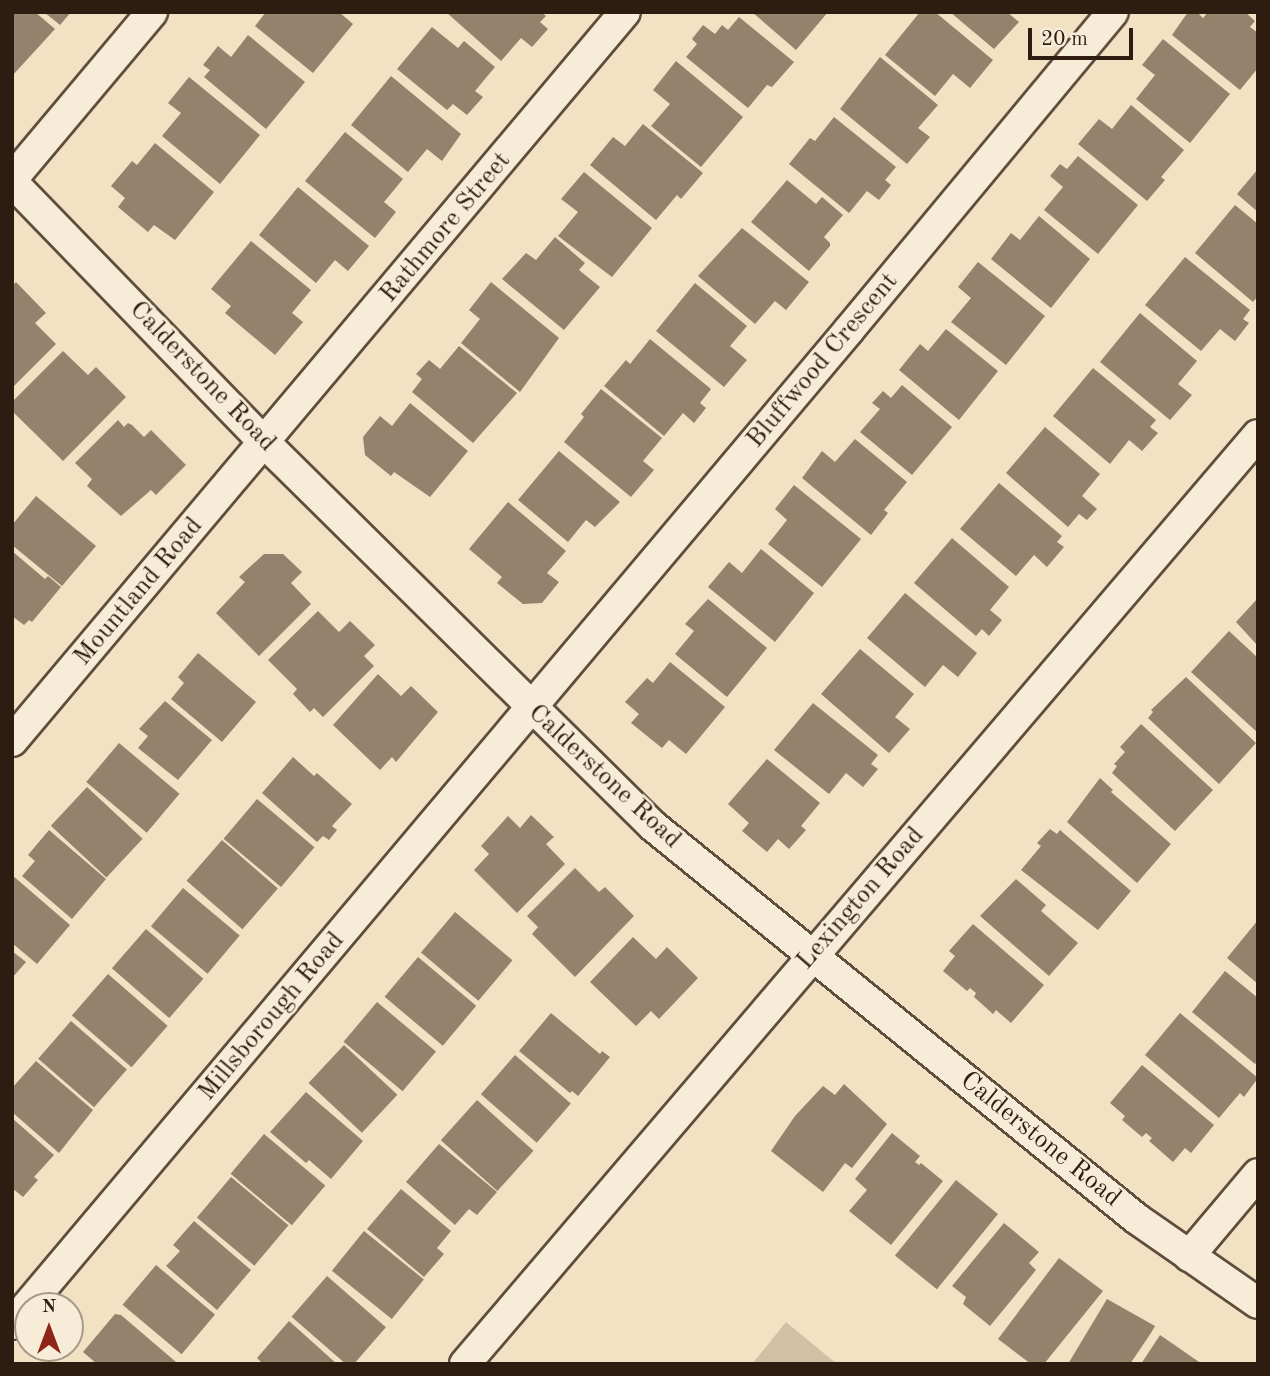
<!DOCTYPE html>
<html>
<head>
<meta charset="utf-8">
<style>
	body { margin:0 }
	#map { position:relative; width:1270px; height:1376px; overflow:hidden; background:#f3e1c3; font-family:"Old Standard TT",serif }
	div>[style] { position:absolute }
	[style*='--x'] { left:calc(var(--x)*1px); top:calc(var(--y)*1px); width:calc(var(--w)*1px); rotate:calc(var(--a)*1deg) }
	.green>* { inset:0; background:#d2c0a5 }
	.building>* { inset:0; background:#94826d; transform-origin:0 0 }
	.roads { filter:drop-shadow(2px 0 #5f4d3d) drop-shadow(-2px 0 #5f4d3d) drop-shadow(0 2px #5f4d3d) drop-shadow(0 -2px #5f4d3d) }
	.street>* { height:30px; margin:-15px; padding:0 15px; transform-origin:15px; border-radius:15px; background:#f7ecd8 }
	span { translate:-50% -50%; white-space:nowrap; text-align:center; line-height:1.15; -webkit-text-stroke:5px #f7ecd8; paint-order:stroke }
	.street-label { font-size:26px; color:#2e1c10 }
	.frame { position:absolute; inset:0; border:14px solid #2e1c10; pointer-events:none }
	.north { position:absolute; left:14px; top:1292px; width:70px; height:70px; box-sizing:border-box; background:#f7ecd8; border:2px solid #a79988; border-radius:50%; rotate:0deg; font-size:19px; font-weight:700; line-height:28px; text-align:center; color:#2e1c10 }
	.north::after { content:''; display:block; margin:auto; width:24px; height:32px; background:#8f2418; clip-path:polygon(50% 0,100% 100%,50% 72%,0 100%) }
	.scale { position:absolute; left:1028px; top:28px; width:105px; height:32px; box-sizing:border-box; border:4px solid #2e1c10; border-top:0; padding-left:9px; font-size:21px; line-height:24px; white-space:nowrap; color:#2e1c10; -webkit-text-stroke:5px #f7ecd8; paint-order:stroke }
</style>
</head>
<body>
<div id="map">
	<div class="green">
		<i style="clip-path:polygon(786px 1322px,837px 1364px,752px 1364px)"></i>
	</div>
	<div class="building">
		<i style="clip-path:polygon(12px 12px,35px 12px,55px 29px,12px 76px)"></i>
		<i style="clip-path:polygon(44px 12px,71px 12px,60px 25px)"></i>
		<i style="clip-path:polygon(266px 12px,339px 12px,353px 24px,313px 73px,255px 26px)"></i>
		<i style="clip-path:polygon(446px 12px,541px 12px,546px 16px,540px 22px,548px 29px,532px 47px,521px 38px,501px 61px)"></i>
		<i style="clip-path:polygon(752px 12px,828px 12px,796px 50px)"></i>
		<i style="clip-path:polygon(920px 12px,935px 12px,993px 60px,970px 88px,953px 74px,935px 96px,885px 55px)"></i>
		<i style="clip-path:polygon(950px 12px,1007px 12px,1019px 22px,994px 49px)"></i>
		<i style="clip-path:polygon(1188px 12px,1197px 12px,1203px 18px,1208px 12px,1245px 12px,1255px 21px,1250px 27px,1258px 33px,1258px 68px,1240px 90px,1172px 35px)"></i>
		<i style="clip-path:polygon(739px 17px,794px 62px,772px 87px,767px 85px,748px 108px,686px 57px,697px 44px,692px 39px,703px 25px,715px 34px,722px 25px,728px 30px)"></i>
		<i style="clip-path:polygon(432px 27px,458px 48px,464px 41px,495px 67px,475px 91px,483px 97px,467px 115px,453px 104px,447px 110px,397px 69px)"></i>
		<i style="clip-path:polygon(248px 35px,305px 82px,266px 129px,204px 77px,210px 70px,203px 65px,218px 46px,231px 57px)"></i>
		<i style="clip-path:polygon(1163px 39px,1230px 94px,1190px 143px,1136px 99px,1155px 75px,1142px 65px)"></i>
		<i style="clip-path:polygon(880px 57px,938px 105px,918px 128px,930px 137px,907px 164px,840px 109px)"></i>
		<i style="clip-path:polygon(676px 61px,743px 117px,701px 167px,651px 126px,670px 104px,653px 90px)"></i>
		<i style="clip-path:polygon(391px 76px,461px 134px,442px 161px,427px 149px,408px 172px,351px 125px)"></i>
		<i style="clip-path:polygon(189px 77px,260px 135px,220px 184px,162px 136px,181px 113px,168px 103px)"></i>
		<i style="clip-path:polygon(1131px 105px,1184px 150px,1161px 177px,1165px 180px,1147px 201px,1078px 144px,1099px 119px,1112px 129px)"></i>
		<i style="clip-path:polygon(834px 117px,896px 167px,885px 180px,891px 185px,879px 200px,867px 191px,849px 213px,789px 164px,810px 138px,815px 141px)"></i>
		<i style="clip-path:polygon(643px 124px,703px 173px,681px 199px,677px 195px,656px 220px,590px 165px,613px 137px,625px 146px)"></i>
		<i style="clip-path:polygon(345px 132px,403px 179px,384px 202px,396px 212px,375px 238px,305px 181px)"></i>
		<i style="clip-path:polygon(155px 143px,214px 192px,175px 240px,154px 225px,148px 232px,118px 207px,125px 198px,111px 186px,132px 161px,137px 165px)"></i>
		<i style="clip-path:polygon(1078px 156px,1138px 205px,1098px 254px,1044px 210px,1063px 187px,1050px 176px,1060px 164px,1067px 169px)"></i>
		<i style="clip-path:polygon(1258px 169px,1258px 212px,1237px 194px)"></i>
		<i style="clip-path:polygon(584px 172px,652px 228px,612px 277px,558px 236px,578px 212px,561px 199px)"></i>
		<i style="clip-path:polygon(787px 180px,816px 204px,822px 197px,843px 215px,824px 237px,830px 243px,830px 246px,809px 271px,751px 222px)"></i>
		<i style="clip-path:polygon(298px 187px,369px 246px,348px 271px,335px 260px,316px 283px,259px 235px)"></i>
		<i style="clip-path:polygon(1235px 205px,1258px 224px,1258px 296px,1253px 302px,1195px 253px)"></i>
		<i style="clip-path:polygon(1039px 216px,1090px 259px,1051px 308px,991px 259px,1011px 233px,1020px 240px)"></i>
		<i style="clip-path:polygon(742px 228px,809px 282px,786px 310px,775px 301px,755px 324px,698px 276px)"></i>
		<i style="clip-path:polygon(555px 237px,585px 263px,579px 270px,600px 287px,564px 330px,502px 279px,526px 253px,536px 260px)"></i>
		<i style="clip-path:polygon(251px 241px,311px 290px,292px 313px,303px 322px,275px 355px,225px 313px,231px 306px,211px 289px)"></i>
		<i style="clip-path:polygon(1185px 257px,1250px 310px,1243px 319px,1249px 323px,1235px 341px,1220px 329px,1201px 351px,1145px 305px)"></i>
		<i style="clip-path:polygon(978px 262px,1045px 316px,1006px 365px,951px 322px,971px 298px,958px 287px)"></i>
		<i style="clip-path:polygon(16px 282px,46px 313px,35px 323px,56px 344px,12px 388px,12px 286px)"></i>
		<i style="clip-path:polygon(491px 282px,559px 338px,520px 392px,461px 343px,480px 319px,469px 310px)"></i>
		<i style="clip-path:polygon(695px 283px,747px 326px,730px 346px,747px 360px,724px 387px,656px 331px)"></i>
		<i style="clip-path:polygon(1140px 313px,1197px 361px,1178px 384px,1192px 395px,1170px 420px,1100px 362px)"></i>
		<i style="clip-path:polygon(946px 329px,998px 371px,959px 420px,899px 370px,920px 344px,928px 351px)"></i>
		<i style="clip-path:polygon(650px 339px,711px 389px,700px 403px,706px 408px,694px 423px,683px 413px,664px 436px,604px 386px,626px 360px,630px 364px)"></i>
		<i style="clip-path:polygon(459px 346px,517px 393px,473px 443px,412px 392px,422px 379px,416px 374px,429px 360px,440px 369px)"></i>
		<i style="clip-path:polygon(63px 351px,88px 375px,96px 367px,126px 397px,63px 461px,12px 411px,12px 402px)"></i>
		<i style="clip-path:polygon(1093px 368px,1156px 420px,1150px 427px,1158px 433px,1142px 451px,1129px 440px,1110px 464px,1053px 416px)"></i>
		<i style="clip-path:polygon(902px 385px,952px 427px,912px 475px,860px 432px,880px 409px,872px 403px,883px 391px,891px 398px)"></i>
		<i style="clip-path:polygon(601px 389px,662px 438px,643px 461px,654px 470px,631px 497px,564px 442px,584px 417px,581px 414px)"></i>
		<i style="clip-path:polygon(410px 403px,468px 451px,430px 497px,394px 472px,391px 476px,365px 455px,363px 437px,380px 416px,392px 426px)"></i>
		<i style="clip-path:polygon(118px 420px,124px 427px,128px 423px,132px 425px,144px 437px,151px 430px,186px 465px,156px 495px,151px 490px,121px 516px,87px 486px,92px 479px,75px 463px)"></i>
		<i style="clip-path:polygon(1045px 427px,1100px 474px,1082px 496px,1097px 509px,1087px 520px,1079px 514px,1068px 527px,1006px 473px)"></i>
		<i style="clip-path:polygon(855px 439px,907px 482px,884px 510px,888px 513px,871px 535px,802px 478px,822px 451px,835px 462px)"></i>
		<i style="clip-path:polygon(559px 451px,620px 502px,595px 527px,586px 520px,568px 542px,518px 500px)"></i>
		<i style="clip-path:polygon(999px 483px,1062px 536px,1057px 542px,1064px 547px,1047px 567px,1034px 555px,1016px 576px,960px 529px)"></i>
		<i style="clip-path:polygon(794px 485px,861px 539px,822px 587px,768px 544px,787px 520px,775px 509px)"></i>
		<i style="clip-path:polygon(36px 496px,96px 546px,62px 586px,12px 545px,12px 525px)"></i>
		<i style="clip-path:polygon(508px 502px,566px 551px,547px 573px,559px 582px,542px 603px,523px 604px,497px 583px,502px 577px,469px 549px)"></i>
		<i style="clip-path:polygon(952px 538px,1009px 587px,990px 610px,1002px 620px,989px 636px,982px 629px,976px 636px,914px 583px)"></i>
		<i style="clip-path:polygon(761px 549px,814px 593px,775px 642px,708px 587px,729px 562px,742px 573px)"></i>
		<i style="clip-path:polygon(12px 551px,45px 579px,48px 576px,61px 587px,32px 622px,29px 620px,24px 625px,12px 616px)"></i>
		<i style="clip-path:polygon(264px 554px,283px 554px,302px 572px,291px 583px,311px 604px,259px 656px,216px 613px,245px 582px,239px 577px)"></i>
		<i style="clip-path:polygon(905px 593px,977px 653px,958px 677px,943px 665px,925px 687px,867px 638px)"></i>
		<i style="clip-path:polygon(1258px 598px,1258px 646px,1236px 622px)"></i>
		<i style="clip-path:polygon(708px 599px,767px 648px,727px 697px,675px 654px,694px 631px,685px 624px)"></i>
		<i style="clip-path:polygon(318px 611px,339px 632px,350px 621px,375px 645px,364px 656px,374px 666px,323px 717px,314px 708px,310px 712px,293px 694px,297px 689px,268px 660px)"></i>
		<i style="clip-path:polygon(1229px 631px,1258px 658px,1258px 733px,1191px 672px)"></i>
		<i style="clip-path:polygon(860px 649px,914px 694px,895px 717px,910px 729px,889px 753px,821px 694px)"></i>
		<i style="clip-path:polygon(198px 653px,256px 702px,222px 742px,171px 699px,184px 683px,178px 677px)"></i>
		<i style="clip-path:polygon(670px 662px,725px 707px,686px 754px,669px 740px,662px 748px,631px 723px,639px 714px,625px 702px,647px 678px,653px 683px)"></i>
		<i style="clip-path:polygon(378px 674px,401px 696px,411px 686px,438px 712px,396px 762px,392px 757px,380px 770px,333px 725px)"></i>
		<i style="clip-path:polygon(1186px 677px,1256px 743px,1219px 784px,1148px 718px,1153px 712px,1151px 710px)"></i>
		<i style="clip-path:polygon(165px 701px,212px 740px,178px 780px,138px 748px,148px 736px,139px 729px)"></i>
		<i style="clip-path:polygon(813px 703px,878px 755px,871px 764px,878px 769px,863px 787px,846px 773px,829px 794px,774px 750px)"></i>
		<i style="clip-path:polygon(1141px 724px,1213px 790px,1175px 831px,1112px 773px,1117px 766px,1114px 764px,1125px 752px,1120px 747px)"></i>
		<i style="left:119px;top:743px;width:79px;height:51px;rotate:40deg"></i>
		<i style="clip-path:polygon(293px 757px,314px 776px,317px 773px,352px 804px,332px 826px,337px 830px,329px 840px,323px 836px,317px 842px,262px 793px)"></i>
		<i style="clip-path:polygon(767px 759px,820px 803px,801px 826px,806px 830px,789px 849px,778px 839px,767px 852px,742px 831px,749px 823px,728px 804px)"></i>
		<i style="clip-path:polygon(1100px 778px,1113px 790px,1111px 792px,1171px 844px,1137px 883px,1067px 822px)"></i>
		<i style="left:87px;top:787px;width:76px;height:53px;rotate:43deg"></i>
		<i style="left:257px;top:799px;width:75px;height:52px;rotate:40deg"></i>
		<i style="clip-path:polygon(531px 815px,554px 837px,546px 844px,565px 864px,517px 913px,474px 870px,489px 854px,481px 846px,508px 816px,520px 828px)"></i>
		<i style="clip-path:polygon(1050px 829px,1057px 834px,1060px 830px,1131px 891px,1098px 930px,1021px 870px,1041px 846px,1037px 843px)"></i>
		<i style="clip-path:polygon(49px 830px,106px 879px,72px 919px,22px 876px,35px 861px,28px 855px)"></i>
		<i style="left:222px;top:840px;width:74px;height:54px;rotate:41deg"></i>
		<i style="clip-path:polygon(575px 868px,599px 892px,605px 887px,634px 916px,575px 977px,532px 934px,538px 927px,527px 916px)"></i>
		<i style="clip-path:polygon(12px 875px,70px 925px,37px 964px,12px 943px)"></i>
		<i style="clip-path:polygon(1016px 879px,1046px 905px,1041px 911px,1078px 943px,1049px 976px,980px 916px)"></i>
		<i style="left:183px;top:888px;width:74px;height:50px;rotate:40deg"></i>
		<i style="left:455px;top:912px;width:75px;height:53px;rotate:40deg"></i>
		<i style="clip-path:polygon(1258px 920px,1258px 984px,1227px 958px)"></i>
		<i style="clip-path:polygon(973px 924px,1044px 985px,1011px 1023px,996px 1010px,993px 1014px,974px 997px,976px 993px,970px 988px,967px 991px,943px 971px,955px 956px,949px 951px)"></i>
		<i style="left:146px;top:929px;width:76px;height:52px;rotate:41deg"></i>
		<i style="clip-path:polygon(633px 937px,656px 959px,667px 947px,698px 978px,659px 1019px,651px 1011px,636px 1026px,590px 982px)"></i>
		<i style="clip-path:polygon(12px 951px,26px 962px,12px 978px)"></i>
		<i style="left:418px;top:957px;width:76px;height:52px;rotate:40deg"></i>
		<i style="clip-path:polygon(1225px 971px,1258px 998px,1258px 1061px,1255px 1064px,1192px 1012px)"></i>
		<i style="left:108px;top:974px;width:79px;height:55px;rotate:41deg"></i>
		<i style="left:377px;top:1002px;width:77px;height:52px;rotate:40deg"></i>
		<i style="clip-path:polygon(551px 1013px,600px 1054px,602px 1051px,610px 1057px,578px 1096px,572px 1091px,570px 1093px,519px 1051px)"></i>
		<i style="clip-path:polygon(1180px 1013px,1258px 1078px,1244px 1097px,1240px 1093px,1219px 1118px,1145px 1055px)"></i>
		<i style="left:71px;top:1021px;width:74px;height:50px;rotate:41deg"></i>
		<i style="left:344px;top:1045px;width:73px;height:52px;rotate:43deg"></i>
		<i style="left:515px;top:1055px;width:74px;height:52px;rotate:41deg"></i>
		<i style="clip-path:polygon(36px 1061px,93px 1110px,59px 1153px,12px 1112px,12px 1088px)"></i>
		<i style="clip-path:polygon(1142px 1065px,1214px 1125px,1191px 1153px,1185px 1148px,1173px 1162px,1149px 1141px,1152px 1138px,1146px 1133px,1142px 1137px,1122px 1120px,1125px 1116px,1110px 1103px)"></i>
		<i style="clip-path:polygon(844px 1084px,887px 1124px,852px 1168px,845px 1163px,823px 1192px,771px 1151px,795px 1116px,823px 1086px,835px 1095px)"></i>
		<i style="clip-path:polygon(306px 1092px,363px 1141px,331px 1179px,309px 1160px,306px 1163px,270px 1132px)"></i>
		<i style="left:477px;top:1100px;width:76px;height:54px;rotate:42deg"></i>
		<i style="clip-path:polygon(12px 1118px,54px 1155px,34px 1177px,38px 1180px,23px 1197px,12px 1188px)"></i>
		<i style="clip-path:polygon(892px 1133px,920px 1156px,915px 1162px,919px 1165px,921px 1163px,943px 1181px,891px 1245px,849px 1211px,867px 1190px,855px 1179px)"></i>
		<i style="left:264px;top:1134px;width:80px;height:52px;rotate:40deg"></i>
		<i style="clip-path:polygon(439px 1144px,497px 1192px,477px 1215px,469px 1209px,455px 1225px,406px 1182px)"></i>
		<i style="left:231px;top:1177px;width:75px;height:53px;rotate:40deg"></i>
		<i style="left:956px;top:1180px;width:54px;height:97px;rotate:39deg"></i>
		<i style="clip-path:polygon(401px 1189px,451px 1231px,437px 1248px,444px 1254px,424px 1277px,367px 1229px)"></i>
		<i style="clip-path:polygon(194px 1221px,251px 1270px,217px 1310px,166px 1266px,180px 1251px,173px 1245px)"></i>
		<i style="clip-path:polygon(1004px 1223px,1039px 1252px,1029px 1263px,1036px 1270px,990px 1326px,963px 1304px,966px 1297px,952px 1286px)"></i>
		<i style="left:364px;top:1231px;width:77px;height:51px;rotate:39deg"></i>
		<i style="clip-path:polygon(1059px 1258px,1103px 1291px,1044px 1364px,1031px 1364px,998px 1339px)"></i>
		<i style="left:156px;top:1265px;width:77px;height:52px;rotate:40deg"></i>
		<i style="left:327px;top:1276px;width:78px;height:54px;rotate:41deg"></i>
		<i style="clip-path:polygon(1107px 1299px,1155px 1326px,1151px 1333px,1130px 1364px,1068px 1364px)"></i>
		<i style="clip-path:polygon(115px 1314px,121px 1315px,176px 1362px,97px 1364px,83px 1352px)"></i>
		<i style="clip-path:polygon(289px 1321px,337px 1364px,263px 1364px,257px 1358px)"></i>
		<i style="clip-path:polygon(1160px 1335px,1202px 1364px,1141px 1364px)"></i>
	</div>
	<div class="roads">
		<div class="street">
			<i style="--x:12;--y:179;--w:218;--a:-50"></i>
			<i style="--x:12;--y:182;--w:363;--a:45.9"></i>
			<i style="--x:265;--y:443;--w:545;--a:44.63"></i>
			<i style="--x:653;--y:826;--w:623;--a:39.08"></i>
			<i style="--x:1137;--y:1219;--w:147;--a:34.8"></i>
			<i style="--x:12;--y:741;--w:952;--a:-49.94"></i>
			<i style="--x:1189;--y:1256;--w:107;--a:-49.9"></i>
			<i style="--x:12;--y:1324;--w:1299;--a:-49.9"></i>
			<i style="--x:849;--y:330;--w:413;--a:-50.3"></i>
			<i style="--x:465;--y:1364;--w:1221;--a:-49.52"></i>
		</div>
	</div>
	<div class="street-label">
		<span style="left:446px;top:228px;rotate:-50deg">Rathmore Street</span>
		<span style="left:823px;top:361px;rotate:-50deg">Bluffwood Crescent</span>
		<span style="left:202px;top:377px;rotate:46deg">Calderstone Road</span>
		<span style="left:139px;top:592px;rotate:-50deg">Mountland Road</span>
		<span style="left:604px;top:777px;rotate:43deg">Calderstone Road</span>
		<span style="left:861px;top:899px;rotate:-49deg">Lexington Road</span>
		<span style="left:272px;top:1017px;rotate:-50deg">Millsborough Road</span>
		<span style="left:1040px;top:1140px;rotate:39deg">Calderstone Road</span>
	</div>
	<div class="frame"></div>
	<div class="north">N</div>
	<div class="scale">20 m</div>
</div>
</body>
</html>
